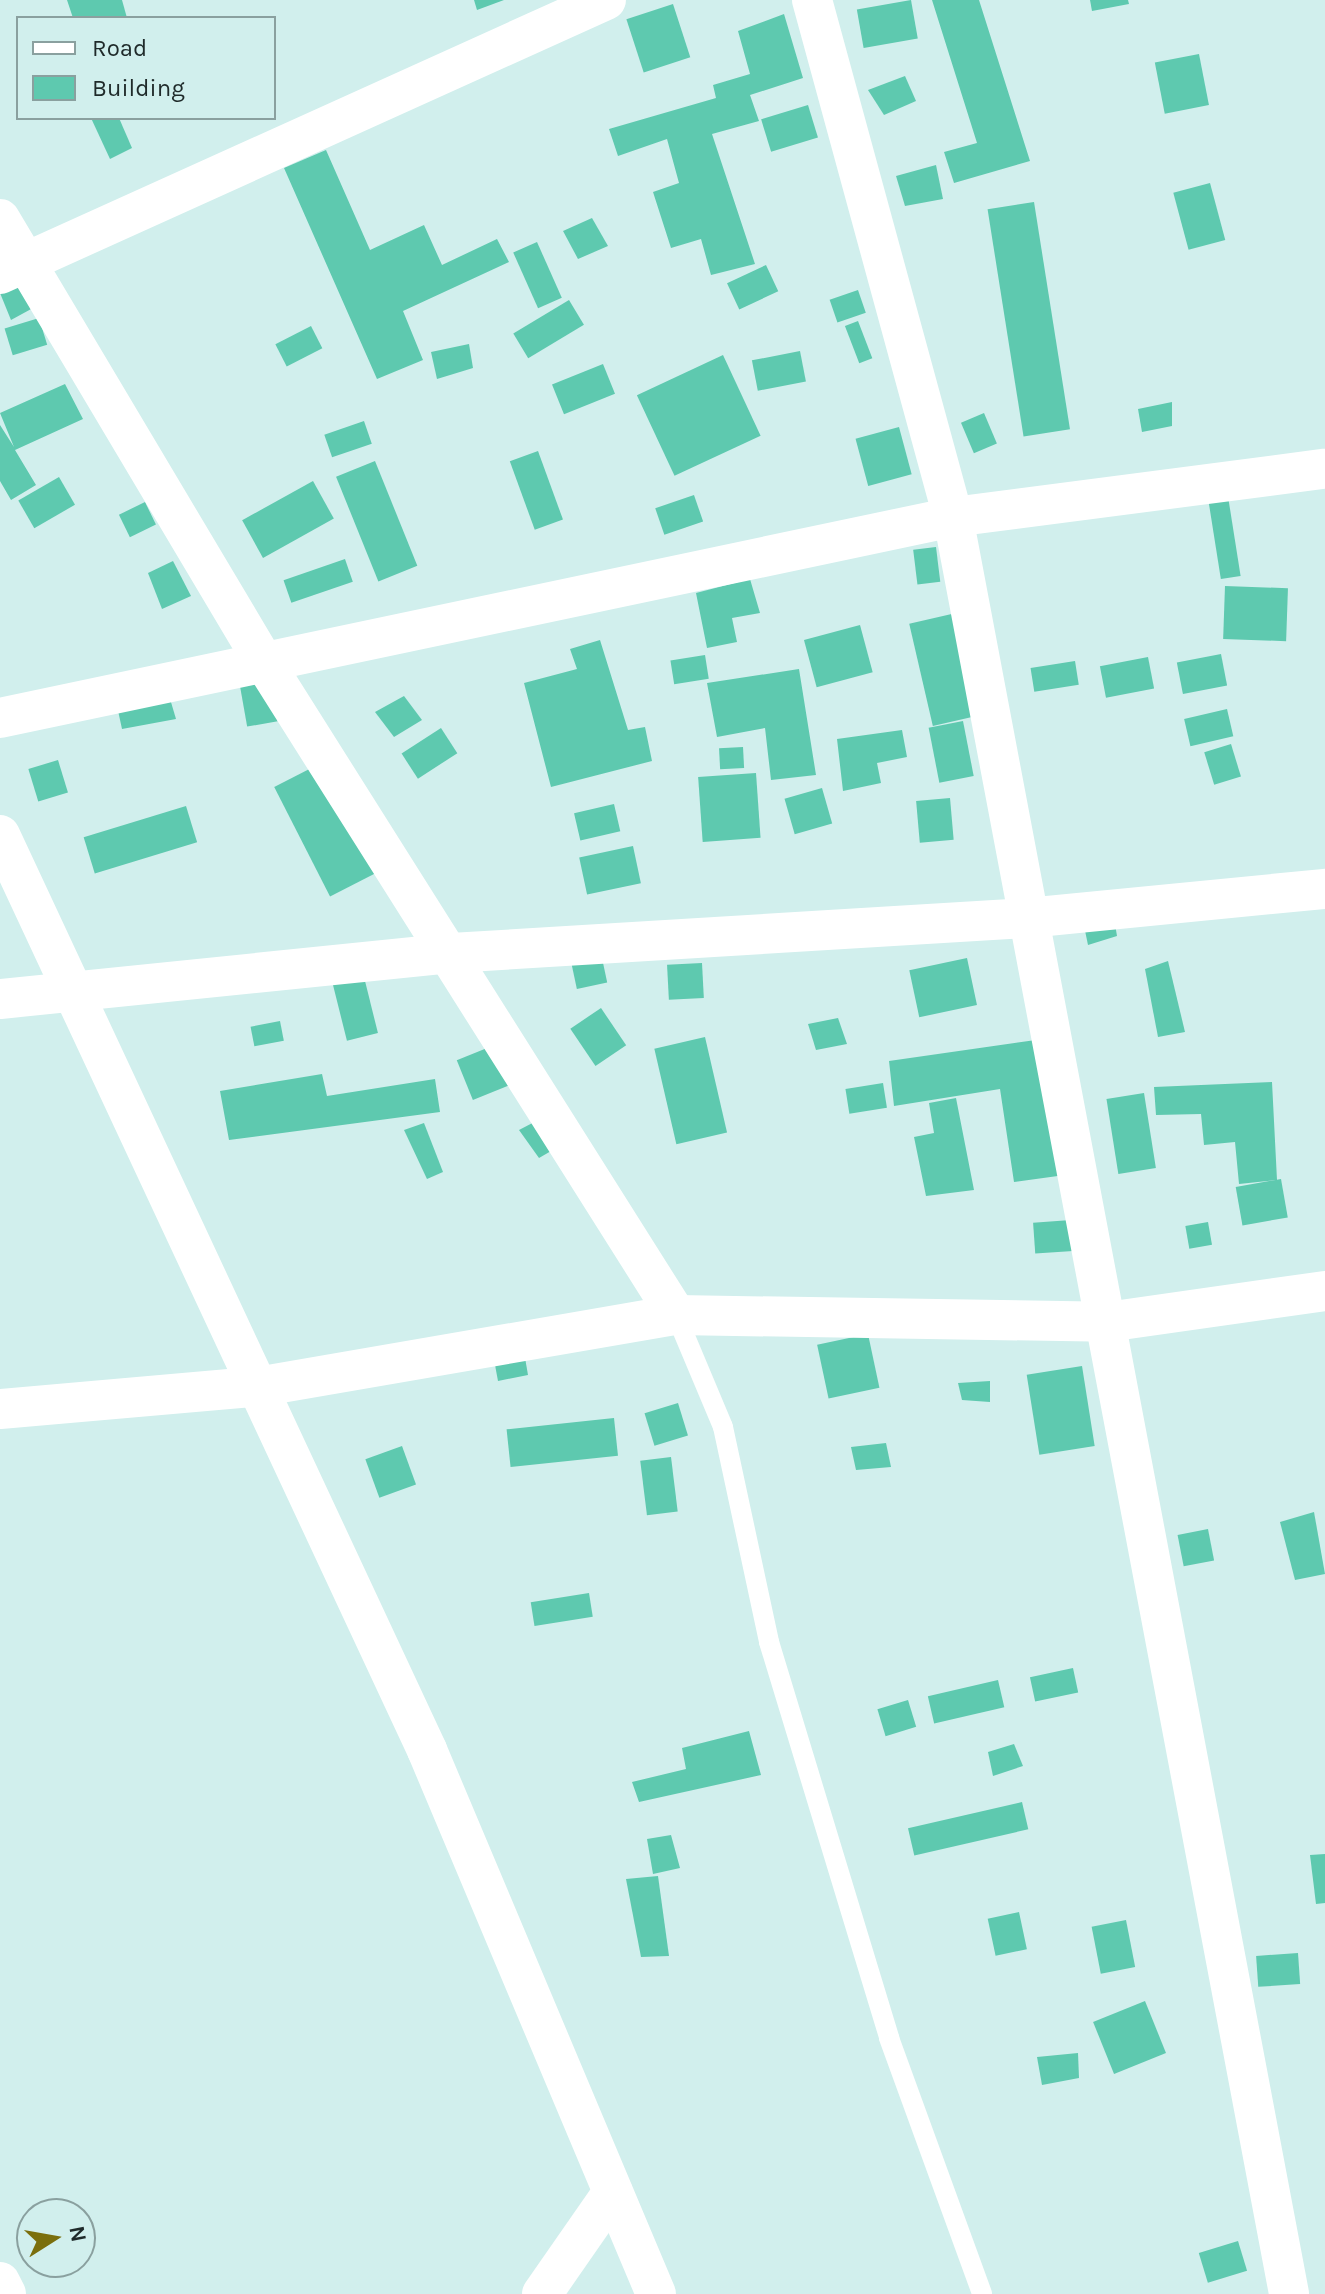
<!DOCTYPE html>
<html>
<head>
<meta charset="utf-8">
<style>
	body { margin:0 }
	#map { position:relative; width:1325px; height:2294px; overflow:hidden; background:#d1efed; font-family:Karla,sans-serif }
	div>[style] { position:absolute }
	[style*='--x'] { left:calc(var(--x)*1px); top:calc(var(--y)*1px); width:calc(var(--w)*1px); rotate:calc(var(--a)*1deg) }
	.building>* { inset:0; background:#5ec9af; transform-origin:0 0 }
	.lane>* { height:20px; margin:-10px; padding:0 10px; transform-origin:10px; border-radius:10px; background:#fff }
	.street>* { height:40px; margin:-20px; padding:0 20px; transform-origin:20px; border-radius:20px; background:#fff }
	span { translate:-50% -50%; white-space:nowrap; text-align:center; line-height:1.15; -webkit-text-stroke:7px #d1efed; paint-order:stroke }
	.legend { position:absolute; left:16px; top:16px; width:260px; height:104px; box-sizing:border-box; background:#d1efed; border:2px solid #8aa09f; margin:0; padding:10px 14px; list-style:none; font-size:24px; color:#1f2a2a }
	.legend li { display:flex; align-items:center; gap:16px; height:40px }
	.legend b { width:40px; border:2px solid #8aa09f }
	.north { position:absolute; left:16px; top:2198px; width:80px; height:80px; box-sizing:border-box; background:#d1efed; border:2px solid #8aa09f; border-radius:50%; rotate:79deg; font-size:22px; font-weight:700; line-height:32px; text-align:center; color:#1f2a2a }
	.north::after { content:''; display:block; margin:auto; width:28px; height:36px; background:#7b6f0d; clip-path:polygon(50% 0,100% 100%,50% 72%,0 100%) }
</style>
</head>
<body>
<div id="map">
	<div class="building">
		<i style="clip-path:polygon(67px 0,122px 0,127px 18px,73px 18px)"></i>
		<i style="clip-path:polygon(474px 0,504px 0,477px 10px)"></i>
		<i style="left:911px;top:0;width:39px;height:55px;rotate:80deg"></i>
		<i style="clip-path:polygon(932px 0,979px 0,1030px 161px,954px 183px,944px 152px,977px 143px)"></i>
		<i style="clip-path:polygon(1090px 0,1128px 0,1129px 4px,1092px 11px)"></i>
		<i style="left:673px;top:4px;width:56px;height:49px;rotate:72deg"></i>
		<i style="clip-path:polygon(784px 14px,803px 78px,750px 95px,759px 121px,712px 134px,755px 264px,711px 275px,701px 239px,671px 248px,653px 192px,679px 183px,667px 139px,618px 156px,609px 129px,716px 98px,713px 85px,750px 74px,738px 31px)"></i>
		<i style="left:1199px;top:54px;width:52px;height:45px;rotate:79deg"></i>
		<i style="clip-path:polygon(905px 76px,916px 101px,884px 115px,868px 90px)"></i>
		<i style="left:808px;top:105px;width:34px;height:49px;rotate:73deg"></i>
		<i style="clip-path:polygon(91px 118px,119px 118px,132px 148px,110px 159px)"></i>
		<i style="clip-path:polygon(326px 150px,370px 250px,424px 225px,442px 265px,497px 239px,509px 262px,403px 311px,423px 360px,377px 379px,284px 168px)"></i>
		<i style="clip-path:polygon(936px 165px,943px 199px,905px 206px,896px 176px)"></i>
		<i style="left:1210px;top:183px;width:59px;height:38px;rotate:75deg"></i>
		<i style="left:1034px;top:202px;width:230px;height:47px;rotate:81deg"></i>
		<i style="clip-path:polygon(592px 218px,608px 246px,578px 259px,563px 231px)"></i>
		<i style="left:537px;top:242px;width:61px;height:26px;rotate:66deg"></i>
		<i style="left:766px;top:265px;width:29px;height:43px;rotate:65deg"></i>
		<i style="clip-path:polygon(18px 283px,33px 308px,11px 320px,0 293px)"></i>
		<i style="left:858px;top:290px;width:24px;height:30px;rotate:71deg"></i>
		<i style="left:569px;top:300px;width:29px;height:65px;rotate:59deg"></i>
		<i style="left:39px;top:318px;width:28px;height:36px;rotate:73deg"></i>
		<i style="left:858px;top:321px;width:40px;height:14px;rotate:69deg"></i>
		<i style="left:311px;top:326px;width:25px;height:40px;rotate:63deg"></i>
		<i style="clip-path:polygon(469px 344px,473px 368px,437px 379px,431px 352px)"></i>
		<i style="left:800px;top:351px;width:31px;height:49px;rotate:79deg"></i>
		<i style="left:723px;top:355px;width:89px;height:95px;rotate:65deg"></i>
		<i style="left:603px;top:364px;width:32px;height:55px;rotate:68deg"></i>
		<i style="clip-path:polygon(65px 384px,83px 419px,15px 450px,36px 485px,11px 500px,0 481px,0 425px,14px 447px,0 413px)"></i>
		<i style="clip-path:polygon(1172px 402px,1172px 426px,1142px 432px,1138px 409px)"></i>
		<i style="left:984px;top:413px;width:33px;height:25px;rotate:67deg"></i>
		<i style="left:364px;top:421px;width:24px;height:42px;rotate:71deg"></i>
		<i style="left:899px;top:427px;width:49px;height:45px;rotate:75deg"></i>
		<i style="left:538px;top:451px;width:73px;height:30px;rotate:70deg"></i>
		<i style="left:375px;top:461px;width:113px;height:42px;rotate:68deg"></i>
		<i style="left:59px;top:477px;width:32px;height:47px;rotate:60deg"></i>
		<i style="left:313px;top:481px;width:43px;height:81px;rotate:61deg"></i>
		<i style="left:1227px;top:490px;width:87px;height:20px;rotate:81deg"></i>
		<i style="left:694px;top:495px;width:28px;height:41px;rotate:71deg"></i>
		<i style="left:145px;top:502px;width:25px;height:29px;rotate:64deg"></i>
		<i style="left:936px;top:547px;width:35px;height:23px;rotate:83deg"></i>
		<i style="left:345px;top:559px;width:24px;height:65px;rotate:71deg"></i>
		<i style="clip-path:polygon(173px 561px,191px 596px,162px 609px,148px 573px)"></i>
		<i style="clip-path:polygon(750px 579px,760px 613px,732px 618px,737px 642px,707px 648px,696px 593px)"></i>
		<i style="left:1225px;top:586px;width:63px;height:53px;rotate:2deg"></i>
		<i style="left:956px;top:613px;width:105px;height:48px;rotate:77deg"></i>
		<i style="left:860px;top:625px;width:49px;height:58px;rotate:75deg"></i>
		<i style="clip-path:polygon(600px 640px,628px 730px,645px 727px,652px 761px,551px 787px,524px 683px,577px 669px,570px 649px)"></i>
		<i style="left:1221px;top:654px;width:32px;height:45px;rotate:79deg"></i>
		<i style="left:705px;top:655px;width:24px;height:35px;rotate:81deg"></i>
		<i style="left:1148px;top:657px;width:32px;height:49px;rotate:79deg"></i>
		<i style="left:1075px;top:661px;width:24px;height:45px;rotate:81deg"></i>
		<i style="clip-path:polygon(799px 669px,816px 775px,771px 780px,765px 728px,717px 737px,707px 683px)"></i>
		<i style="left:269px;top:672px;width:50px;height:31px;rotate:80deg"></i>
		<i style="clip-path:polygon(168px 692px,176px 719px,122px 729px,117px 706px)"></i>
		<i style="clip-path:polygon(404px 696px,422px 720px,394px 737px,375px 712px)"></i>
		<i style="left:1227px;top:709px;width:28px;height:44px;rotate:77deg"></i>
		<i style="left:963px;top:721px;width:56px;height:35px;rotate:79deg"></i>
		<i style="left:441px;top:728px;width:30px;height:47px;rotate:57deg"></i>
		<i style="clip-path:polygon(902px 730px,907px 757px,877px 763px,881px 783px,843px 791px,837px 739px)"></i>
		<i style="left:1231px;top:744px;width:34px;height:28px;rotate:73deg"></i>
		<i style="left:743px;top:747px;width:21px;height:24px;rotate:87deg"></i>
		<i style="left:58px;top:760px;width:34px;height:31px;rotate:73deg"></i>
		<i style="left:325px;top:761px;width:123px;height:57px;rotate:63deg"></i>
		<i style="left:756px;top:773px;width:65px;height:58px;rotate:86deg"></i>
		<i style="left:822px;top:788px;width:37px;height:39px;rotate:74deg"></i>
		<i style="left:950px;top:798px;width:42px;height:34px;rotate:85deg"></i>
		<i style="left:614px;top:804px;width:28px;height:41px;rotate:77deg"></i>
		<i style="left:186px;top:806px;width:38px;height:107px;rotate:73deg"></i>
		<i style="left:633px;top:846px;width:38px;height:55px;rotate:78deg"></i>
		<i style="clip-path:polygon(1113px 912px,1117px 936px,1088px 945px,1083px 921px)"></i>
		<i style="left:602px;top:958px;width:25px;height:31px;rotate:78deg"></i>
		<i style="left:967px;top:958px;width:48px;height:59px;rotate:78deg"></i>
		<i style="clip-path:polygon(1168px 961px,1185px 1032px,1158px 1037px,1145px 969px)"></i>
		<i style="left:702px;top:963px;width:35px;height:35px;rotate:87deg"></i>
		<i style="left:362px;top:969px;width:66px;height:32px;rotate:76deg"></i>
		<i style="left:601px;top:1008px;width:45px;height:37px;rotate:56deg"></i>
		<i style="clip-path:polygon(838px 1018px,847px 1044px,816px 1050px,808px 1024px)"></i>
		<i style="left:280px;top:1021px;width:20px;height:30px;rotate:79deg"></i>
		<i style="left:705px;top:1037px;width:98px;height:52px;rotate:77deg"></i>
		<i style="clip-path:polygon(1043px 1039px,1065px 1175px,1014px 1182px,1000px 1089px,894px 1106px,889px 1061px)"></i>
		<i style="left:492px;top:1046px;width:43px;height:38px;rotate:68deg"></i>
		<i style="clip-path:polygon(322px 1074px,327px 1096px,435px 1079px,440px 1112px,229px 1140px,220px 1091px)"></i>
		<i style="clip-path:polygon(1272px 1082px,1277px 1180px,1239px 1184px,1235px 1142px,1204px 1145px,1201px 1114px,1156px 1115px,1154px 1087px)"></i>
		<i style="left:883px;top:1083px;width:25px;height:38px;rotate:81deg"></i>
		<i style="left:1144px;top:1093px;width:76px;height:38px;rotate:81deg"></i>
		<i style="clip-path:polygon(956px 1098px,974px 1190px,926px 1196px,914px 1137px,934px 1133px,929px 1103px)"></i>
		<i style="clip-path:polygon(542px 1118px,558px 1147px,539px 1158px,519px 1130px)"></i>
		<i style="clip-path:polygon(424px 1123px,443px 1172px,427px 1179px,404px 1130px)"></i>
		<i style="left:1281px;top:1179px;width:39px;height:46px;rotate:80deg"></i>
		<i style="left:1071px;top:1220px;width:31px;height:38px;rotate:86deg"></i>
		<i style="left:1208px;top:1222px;width:23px;height:23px;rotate:80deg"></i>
		<i style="left:868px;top:1334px;width:55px;height:52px;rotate:78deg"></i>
		<i style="clip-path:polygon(524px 1352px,528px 1375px,498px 1381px,493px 1354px)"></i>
		<i style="left:1082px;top:1366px;width:81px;height:56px;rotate:81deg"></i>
		<i style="clip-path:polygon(990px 1381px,990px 1402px,962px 1400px,958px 1383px)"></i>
		<i style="left:678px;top:1403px;width:34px;height:35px;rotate:73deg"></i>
		<i style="left:614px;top:1418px;width:38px;height:108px;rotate:84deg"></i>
		<i style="clip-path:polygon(886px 1443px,891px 1467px,856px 1470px,851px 1447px)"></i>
		<i style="left:402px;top:1446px;width:41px;height:39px;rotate:70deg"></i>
		<i style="left:671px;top:1457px;width:55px;height:31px;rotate:83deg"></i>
		<i style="clip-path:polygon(1314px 1512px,1325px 1574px,1295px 1580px,1280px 1522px)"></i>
		<i style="left:1208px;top:1529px;width:32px;height:31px;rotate:79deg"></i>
		<i style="left:589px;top:1593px;width:24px;height:59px;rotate:81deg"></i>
		<i style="left:1073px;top:1668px;width:25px;height:44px;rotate:78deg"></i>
		<i style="left:998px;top:1680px;width:28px;height:72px;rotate:77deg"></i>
		<i style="left:908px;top:1700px;width:28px;height:32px;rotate:73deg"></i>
		<i style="clip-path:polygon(749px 1731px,761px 1775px,639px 1802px,632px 1782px,686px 1769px,682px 1748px)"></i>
		<i style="clip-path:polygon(1014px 1744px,1023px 1766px,993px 1776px,988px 1752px)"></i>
		<i style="left:1022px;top:1802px;width:28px;height:117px;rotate:77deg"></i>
		<i style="clip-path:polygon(671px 1835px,680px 1868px,653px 1874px,647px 1839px)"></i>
		<i style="clip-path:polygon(1325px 1854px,1325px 1903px,1316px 1904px,1310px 1855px)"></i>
		<i style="clip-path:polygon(658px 1876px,669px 1956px,641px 1957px,626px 1879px)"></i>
		<i style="left:1019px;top:1912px;width:38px;height:32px;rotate:78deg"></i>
		<i style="left:1126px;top:1920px;width:48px;height:35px;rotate:79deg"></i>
		<i style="left:1298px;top:1953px;width:31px;height:42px;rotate:86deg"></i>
		<i style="left:1145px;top:2001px;width:56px;height:56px;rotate:68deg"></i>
		<i style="clip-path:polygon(1078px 2053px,1079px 2078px,1042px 2085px,1037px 2057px)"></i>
		<i style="left:1238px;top:2241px;width:31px;height:41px;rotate:73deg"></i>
	</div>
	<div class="lane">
		<i style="--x:676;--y:1315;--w:121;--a:67.2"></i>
		<i style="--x:723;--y:1427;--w:220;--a:77.9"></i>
		<i style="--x:769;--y:1642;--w:414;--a:73.1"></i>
		<i style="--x:889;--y:2038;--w:272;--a:70"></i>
	</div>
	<div class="street">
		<i style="--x:812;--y:0;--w:536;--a:74.74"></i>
		<i style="--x:953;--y:517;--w:1808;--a:79.29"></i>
		<i style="--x:0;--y:219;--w:512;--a:59.23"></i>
		<i style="--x:262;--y:659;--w:776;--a:57.74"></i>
		<i style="--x:0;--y:274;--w:665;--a:-24.33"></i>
		<i style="--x:0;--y:718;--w:974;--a:-11.91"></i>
		<i style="--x:953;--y:517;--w:375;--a:-7.4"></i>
		<i style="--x:0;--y:835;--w:1010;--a:64.98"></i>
		<i style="--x:427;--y:1750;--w:590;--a:67.17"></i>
		<i style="--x:0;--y:999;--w:453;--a:-5.8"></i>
		<i style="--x:451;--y:953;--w:577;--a:-3.48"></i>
		<i style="--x:1027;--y:918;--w:299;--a:-5.6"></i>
		<i style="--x:0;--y:1409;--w:264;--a:-5"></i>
		<i style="--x:263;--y:1386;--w:419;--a:-9.8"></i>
		<i style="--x:676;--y:1315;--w:431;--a:0.9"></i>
		<i style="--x:1107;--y:1322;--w:220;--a:-8.1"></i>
		<i style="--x:0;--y:2282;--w:13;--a:63"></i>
		<i style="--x:542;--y:2294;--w:124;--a:-55.2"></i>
	</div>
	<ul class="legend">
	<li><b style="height:10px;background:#fff"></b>Road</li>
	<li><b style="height:22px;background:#5ec9af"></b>Building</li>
	</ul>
	<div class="north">N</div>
</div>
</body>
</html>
